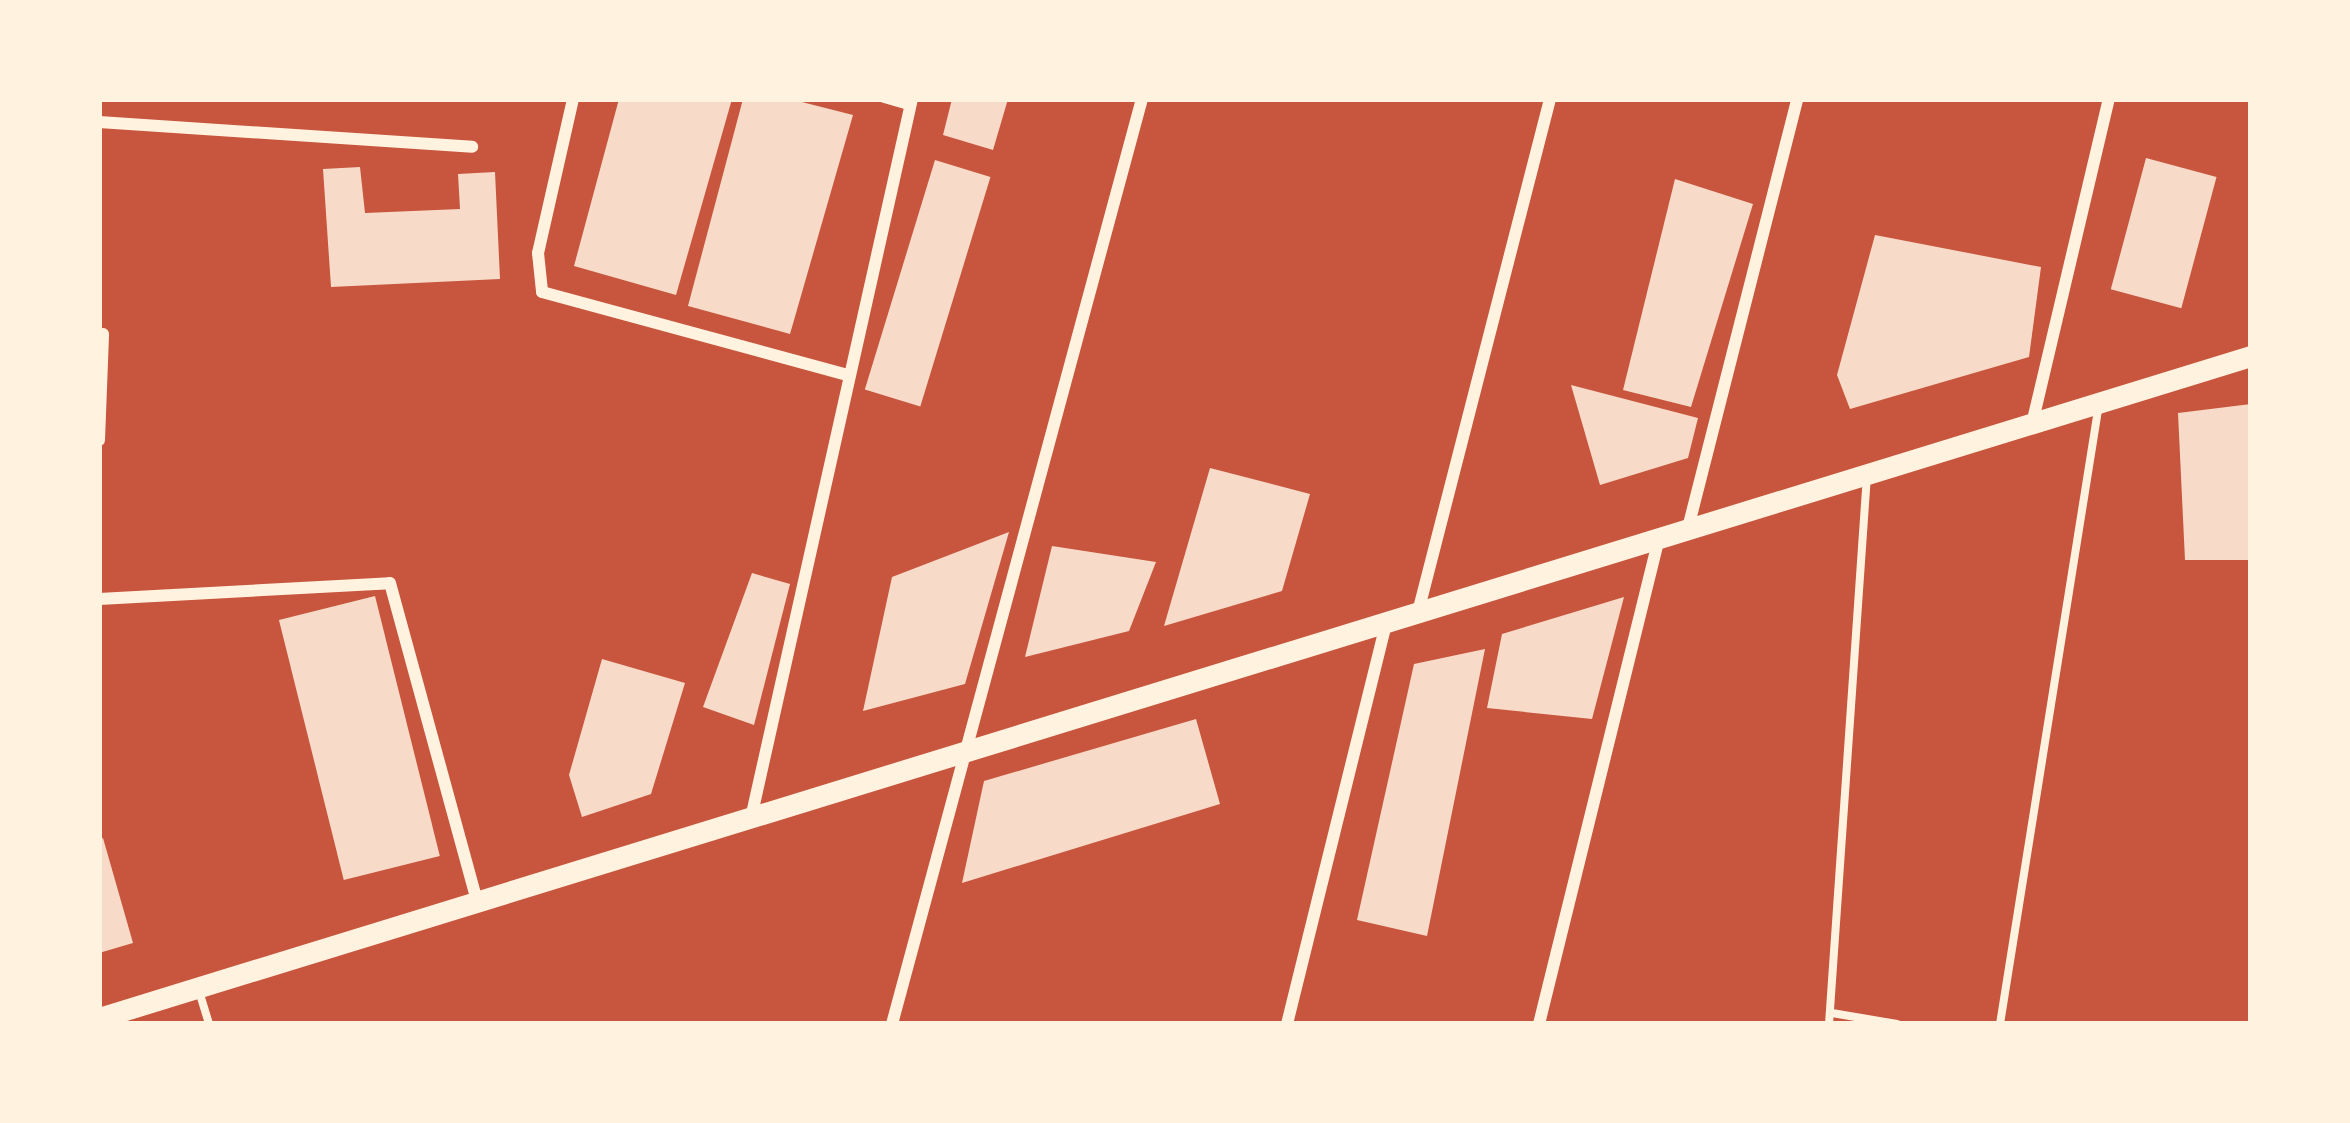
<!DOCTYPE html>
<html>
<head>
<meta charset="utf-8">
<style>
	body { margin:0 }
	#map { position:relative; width:2350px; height:1123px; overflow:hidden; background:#c8553d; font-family:Quicksand,sans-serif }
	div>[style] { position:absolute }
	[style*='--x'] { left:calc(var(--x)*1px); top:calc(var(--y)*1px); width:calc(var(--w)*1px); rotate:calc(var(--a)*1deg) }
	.building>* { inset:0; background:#f7dbc8; transform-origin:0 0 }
	.service>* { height:8px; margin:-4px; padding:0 4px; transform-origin:4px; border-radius:4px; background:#fff3e0 }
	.minor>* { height:12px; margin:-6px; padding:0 6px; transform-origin:6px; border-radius:6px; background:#fff3e0 }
	.tertiary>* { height:21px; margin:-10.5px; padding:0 10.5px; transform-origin:10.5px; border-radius:10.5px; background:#fff3e0 }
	span { translate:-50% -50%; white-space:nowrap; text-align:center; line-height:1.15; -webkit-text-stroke:9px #fff3e0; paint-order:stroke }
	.frame { position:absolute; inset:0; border:102px solid #fff3e0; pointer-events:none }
</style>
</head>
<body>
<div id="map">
	<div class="building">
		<i style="clip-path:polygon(619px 99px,732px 99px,676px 295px,574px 266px)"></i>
		<i style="clip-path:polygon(743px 99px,790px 99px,853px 115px,790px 334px,688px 306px)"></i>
		<i style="clip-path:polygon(952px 99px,1008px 99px,993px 150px,943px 135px)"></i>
		<i style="left:2146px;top:158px;width:73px;height:136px;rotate:15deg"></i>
		<i style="left:935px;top:160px;width:58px;height:240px;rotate:17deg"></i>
		<i style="clip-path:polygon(360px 167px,365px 213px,460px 209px,458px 174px,495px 172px,500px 279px,331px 287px,323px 169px)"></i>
		<i style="clip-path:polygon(1675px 179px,1753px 204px,1691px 407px,1623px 390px)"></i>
		<i style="clip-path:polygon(1875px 235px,2041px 267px,2029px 357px,1850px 409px,1837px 375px)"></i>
		<i style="clip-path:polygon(1571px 385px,1698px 418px,1688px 458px,1600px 485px)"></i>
		<i style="clip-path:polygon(2251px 404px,2251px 560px,2185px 560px,2178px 413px)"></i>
		<i style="clip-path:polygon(1210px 468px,1310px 494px,1282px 591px,1164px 626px)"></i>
		<i style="clip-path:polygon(1009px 532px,965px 684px,863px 711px,892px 577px)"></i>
		<i style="clip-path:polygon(1052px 546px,1156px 562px,1129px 631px,1025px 657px)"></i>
		<i style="clip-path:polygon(752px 573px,790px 584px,754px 725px,703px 707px)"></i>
		<i style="left:375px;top:596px;width:268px;height:99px;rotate:76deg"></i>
		<i style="clip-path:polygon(1624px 597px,1592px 719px,1487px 708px,1502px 634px)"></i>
		<i style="clip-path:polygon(1485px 649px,1427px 936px,1357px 920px,1414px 664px)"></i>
		<i style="clip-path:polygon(602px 659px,685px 683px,651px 794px,582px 817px,569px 775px)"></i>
		<i style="clip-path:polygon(1196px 719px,1220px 804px,962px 883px,984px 781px)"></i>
		<i style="clip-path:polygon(103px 838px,133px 943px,99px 953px,99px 840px)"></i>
	</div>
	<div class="service">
		<i style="--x:884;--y:99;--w:26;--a:16"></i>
		<i style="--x:199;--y:991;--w:34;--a:73"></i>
		<i style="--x:1832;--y:1013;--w:66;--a:9.6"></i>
		<i style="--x:1829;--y:1024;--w:550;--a:-86.04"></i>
		<i style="--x:2000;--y:1024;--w:628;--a:-80.93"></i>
	</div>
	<div class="minor">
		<i style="--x:573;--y:99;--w:158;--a:102.8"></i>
		<i style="--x:538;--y:253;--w:39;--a:84"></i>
		<i style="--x:542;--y:292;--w:316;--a:15.2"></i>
		<i style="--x:99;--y:122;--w:374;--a:3.8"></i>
		<i style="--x:2032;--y:424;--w:334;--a:-76.7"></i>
		<i style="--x:99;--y:440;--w:106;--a:-87.8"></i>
		<i style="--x:1688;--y:528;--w:443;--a:-75.7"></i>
		<i style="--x:99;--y:599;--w:291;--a:-3.1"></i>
		<i style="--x:390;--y:583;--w:331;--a:74.7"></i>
		<i style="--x:1418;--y:612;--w:530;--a:-75.57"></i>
		<i style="--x:751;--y:818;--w:737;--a:-77.38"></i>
		<i style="--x:892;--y:1024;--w:958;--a:-74.88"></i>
		<i style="--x:1287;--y:1024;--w:413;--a:-76.1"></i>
		<i style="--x:1539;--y:1024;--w:501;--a:-76.13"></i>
	</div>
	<div class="tertiary">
		<i style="--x:99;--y:1018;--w:2252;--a:-17.1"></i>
	</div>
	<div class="frame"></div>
</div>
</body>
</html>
